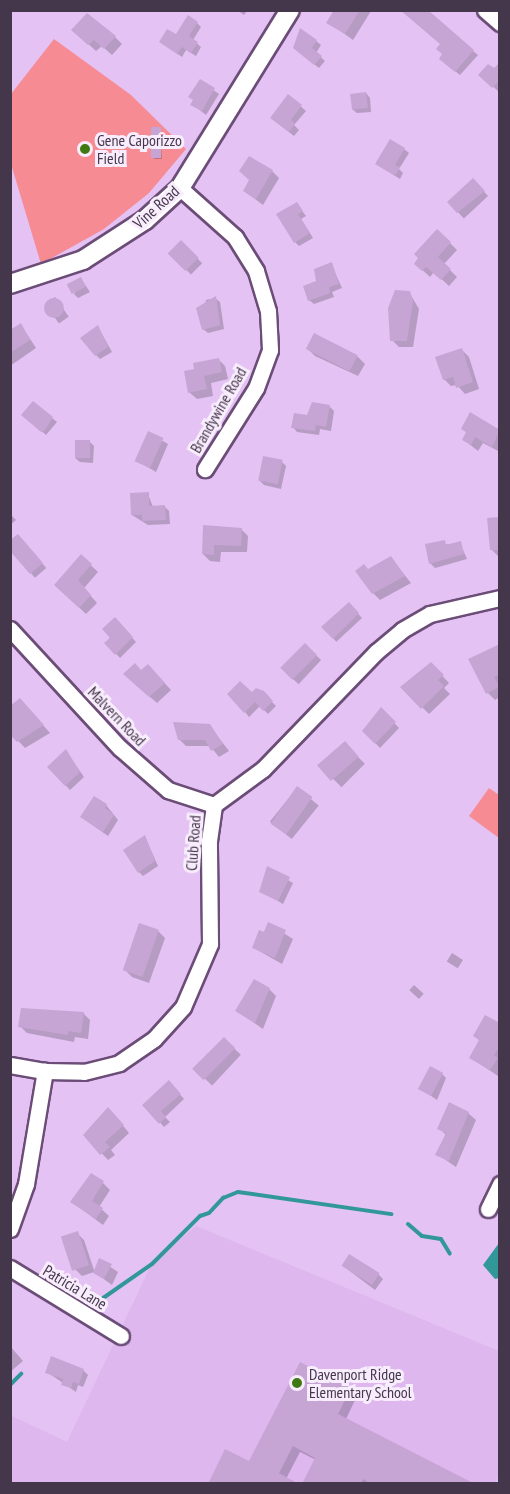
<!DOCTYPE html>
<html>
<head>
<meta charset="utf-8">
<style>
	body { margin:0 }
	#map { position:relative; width:510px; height:1494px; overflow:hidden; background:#e4c2f3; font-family:"PT Sans Narrow",sans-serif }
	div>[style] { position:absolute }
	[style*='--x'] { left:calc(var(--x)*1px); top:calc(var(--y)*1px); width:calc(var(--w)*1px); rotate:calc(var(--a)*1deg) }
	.built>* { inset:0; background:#ddb7ee }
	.green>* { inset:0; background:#f68b93 }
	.water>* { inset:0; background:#319798 }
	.shadow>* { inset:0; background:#0003; transform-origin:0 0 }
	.stream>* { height:4px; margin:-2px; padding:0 2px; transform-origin:2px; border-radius:2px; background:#319798 }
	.building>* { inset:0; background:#c6a5d4; transform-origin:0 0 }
	.round { border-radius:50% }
	.roads { filter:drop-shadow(2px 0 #6b4d77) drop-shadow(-2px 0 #6b4d77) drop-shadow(0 2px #6b4d77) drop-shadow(0 -2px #6b4d77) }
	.minor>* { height:15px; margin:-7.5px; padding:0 7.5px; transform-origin:7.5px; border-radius:7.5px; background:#fff }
	.tertiary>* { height:18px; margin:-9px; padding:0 9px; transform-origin:9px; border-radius:9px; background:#fff }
	.dots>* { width:16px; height:16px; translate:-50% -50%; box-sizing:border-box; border:3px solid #f8edfc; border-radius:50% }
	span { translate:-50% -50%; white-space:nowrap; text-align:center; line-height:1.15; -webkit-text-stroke:6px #f8edfc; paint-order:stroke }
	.poi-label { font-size:16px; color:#45374b }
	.left { translate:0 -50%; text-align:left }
	.street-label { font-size:16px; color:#45374b }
	.frame { position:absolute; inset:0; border:12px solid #45374b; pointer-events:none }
</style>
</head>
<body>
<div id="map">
	<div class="built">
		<i style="clip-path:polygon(196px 1226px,499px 1351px,500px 1474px,495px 1483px,11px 1483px,10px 1415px,67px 1442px,152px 1263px)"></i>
	</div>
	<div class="green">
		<i style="clip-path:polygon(54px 39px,131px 95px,186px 149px,149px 193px,104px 229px,41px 264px,11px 164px,11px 94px)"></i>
		<i style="clip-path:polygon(489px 788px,499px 795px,499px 838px,469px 816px)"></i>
	</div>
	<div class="water">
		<i style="clip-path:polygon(499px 1243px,499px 1278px,495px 1279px,483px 1265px)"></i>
	</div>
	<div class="shadow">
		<i style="clip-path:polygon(237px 10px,248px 10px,244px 15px)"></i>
		<i style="clip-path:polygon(335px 10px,370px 10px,371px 11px,353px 40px,328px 22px)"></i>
		<i style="clip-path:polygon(197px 23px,201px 27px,193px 40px,201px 47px,196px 56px,186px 50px,182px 57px,161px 42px)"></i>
		<i style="clip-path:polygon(73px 30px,115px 37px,122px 44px,112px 55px,102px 46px,96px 51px)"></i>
		<i style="clip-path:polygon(316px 41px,321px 45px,316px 53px,325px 61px,319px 68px,299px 52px)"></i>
		<i style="clip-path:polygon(473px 51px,478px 55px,460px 75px,445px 63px,444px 55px)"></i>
		<i style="clip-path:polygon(480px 75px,500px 75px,500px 89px,498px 91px)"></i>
		<i style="clip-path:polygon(200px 81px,219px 94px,206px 115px,192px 104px)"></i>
		<i style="clip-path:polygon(366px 93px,370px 98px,371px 112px,357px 113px,352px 109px)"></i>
		<i style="clip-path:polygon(289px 96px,306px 111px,294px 125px,299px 130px,294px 136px,276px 122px)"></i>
		<i style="clip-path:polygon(160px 128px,162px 159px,155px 159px,153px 158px)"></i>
		<i style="clip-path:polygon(404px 149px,409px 153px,399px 169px,403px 173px,400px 179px,377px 164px)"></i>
		<i style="clip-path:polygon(272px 171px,279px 178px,263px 205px,244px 191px,251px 180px)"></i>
		<i style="left:473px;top:180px;width:22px;height:33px;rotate:47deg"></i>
		<i style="clip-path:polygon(296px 203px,306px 216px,301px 219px,313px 238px,299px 246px,295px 242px)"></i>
		<i style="left:181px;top:242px;width:30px;height:16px;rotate:45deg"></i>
		<i style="clip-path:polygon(450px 243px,457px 250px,444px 264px,457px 277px,449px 286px,434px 272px,430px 277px,416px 264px)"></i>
		<i style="clip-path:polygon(331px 264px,342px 288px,332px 292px,334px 297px,314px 304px,309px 300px)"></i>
		<i style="clip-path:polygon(81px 279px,90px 292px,78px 298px,74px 294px)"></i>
		<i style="clip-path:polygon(409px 292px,419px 309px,413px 347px,399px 347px,392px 340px)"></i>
		<i style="left:55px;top:297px;width:24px;height:12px;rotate:55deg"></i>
		<i style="clip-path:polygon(215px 298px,220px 302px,224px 329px,208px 333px,203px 329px,206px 300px)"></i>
		<i style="clip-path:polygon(21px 325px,36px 348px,10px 366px,10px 331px)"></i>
		<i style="clip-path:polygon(98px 327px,112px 352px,100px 359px,96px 355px)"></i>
		<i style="clip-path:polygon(314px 335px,358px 357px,365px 364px,358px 376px,315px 356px,308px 349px)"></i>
		<i style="clip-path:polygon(462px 350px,469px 357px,479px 389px,465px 394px,457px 385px,451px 386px,444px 379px)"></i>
		<i style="clip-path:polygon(218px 359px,225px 366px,228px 379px,211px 383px,213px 396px,197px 399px,189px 392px,196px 370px)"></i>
		<i style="clip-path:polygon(329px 406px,334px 411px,331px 431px,320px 429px,319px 435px,297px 432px,293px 427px)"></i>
		<i style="clip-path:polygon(471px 414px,500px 432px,500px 452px,483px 443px,478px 451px,464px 440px,467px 433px,463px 429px)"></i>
		<i style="clip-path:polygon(52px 418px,57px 422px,46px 435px,28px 419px)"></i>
		<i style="clip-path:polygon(149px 433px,168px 444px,156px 472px,137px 461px)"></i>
		<i style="clip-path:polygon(90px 442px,94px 446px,93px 463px,80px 462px,75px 458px)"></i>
		<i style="clip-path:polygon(282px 462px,286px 466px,281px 489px,264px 485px,259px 480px)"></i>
		<i style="clip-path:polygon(148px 494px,153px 507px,165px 507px,169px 511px,170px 524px,148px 525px,132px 515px)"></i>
		<i style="clip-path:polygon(10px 514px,16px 520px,10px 525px)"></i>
		<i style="clip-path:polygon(500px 518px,500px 557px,499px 557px,492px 550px)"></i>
		<i style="clip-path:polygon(205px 527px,241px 529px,248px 536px,247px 552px,221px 552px,220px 562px,210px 561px,203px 554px)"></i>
		<i style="left:22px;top:540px;width:37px;height:15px;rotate:49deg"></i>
		<i style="clip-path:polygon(460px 543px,467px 559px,435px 568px,431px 564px,427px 546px)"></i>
		<i style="clip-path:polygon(81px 556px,98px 572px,84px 588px,97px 603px,86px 614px,56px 585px)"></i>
		<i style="clip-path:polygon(391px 558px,411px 583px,380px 600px,373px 593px,369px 570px)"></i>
		<i style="left:349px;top:604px;width:19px;height:35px;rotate:47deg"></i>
		<i style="clip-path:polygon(120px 624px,136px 642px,120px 658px,106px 643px)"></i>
		<i style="left:305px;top:645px;width:22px;height:33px;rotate:43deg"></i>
		<i style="clip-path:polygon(500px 645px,500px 697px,495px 700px,488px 693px)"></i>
		<i style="clip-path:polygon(431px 664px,449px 683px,444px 688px,450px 694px,429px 714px,402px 687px)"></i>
		<i style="clip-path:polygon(142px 672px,155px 673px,171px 690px,157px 703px,132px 681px)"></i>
		<i style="clip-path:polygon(252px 694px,272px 702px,276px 706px,268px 714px,260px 706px,249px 717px,245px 712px)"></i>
		<i style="clip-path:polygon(27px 707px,50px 733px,25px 748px,11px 733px)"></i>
		<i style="clip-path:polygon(381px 709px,399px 728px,380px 748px,364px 731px)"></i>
		<i style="clip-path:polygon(209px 725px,229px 751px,219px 757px,210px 746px,186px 746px,179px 739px)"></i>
		<i style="left:345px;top:744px;width:28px;height:33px;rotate:45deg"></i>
		<i style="clip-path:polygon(66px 751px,84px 777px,70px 790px,49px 767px)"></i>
		<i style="left:297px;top:788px;width:28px;height:43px;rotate:39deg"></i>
		<i style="clip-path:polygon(94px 798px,106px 805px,118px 820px,108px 836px,81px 817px)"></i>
		<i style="clip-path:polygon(145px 837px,158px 866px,143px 876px,139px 872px)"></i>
		<i style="clip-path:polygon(267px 868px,293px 883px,283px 904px,261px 891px)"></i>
		<i style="clip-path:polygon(269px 924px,293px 939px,282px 964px,254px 948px)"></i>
		<i style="clip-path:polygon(158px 931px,165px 938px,149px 983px,132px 977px,125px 970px)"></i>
		<i style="left:452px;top:953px;width:13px;height:10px;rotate:32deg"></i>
		<i style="left:414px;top:985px;width:13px;height:7px;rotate:42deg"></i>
		<i style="clip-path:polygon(269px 989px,276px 996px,263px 1029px,237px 1011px)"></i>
		<i style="clip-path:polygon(83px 1013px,90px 1020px,88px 1039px,75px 1037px,74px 1042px,27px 1033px,20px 1026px)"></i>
		<i style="clip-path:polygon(500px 1024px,500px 1073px,498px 1076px,471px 1058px,480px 1041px,475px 1036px)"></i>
		<i style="left:224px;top:1039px;width:23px;height:42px;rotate:43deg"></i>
		<i style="clip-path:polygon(442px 1074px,446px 1078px,437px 1100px,421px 1089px)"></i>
		<i style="clip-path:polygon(169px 1082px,184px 1099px,165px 1117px,170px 1122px,164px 1127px,145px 1105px)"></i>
		<i style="clip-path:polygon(468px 1113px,476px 1120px,456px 1167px,437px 1154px,446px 1135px,439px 1128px)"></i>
		<i style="clip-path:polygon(115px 1116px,129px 1133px,111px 1150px,115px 1155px,108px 1160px,85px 1135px)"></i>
		<i style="clip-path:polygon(103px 1183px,110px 1190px,99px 1207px,109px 1216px,103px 1225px,72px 1202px)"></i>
		<i style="clip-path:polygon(77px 1233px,84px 1240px,95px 1273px,100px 1260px,118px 1272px,112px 1285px,94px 1272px,82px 1276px,75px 1269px)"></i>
		<i style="clip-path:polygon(343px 1266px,378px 1274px,383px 1279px,375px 1290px)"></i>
		<i style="clip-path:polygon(10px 1346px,23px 1361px,10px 1372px)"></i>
		<i style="clip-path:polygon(83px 1370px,88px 1375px,83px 1387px,78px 1385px,76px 1392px,47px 1372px)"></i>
		<i style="clip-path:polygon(350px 1389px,357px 1396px,346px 1419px,472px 1484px,304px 1484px,316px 1460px,300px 1452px,286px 1479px,250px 1463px)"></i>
	</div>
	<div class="stream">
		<i style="--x:408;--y:1224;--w:18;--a:41"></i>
		<i style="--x:422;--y:1236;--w:19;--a:9"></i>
		<i style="--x:441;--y:1239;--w:17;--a:59"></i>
		<i style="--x:96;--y:1303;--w:68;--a:-34.9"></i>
		<i style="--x:152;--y:1264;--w:68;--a:-45"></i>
		<i style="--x:200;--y:1216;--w:9;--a:-18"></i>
		<i style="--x:209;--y:1213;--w:21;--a:-47"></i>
		<i style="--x:223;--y:1198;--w:16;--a:-22"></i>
		<i style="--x:238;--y:1192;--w:155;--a:8.2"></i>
		<i style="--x:10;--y:1385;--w:16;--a:-45"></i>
	</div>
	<div class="building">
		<i style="clip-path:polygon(334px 10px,360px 10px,345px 34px,326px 23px)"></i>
		<i style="clip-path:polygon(400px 10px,428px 10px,474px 50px,455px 72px,439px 59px,442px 54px,436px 49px,440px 44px)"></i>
		<i style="clip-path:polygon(87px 13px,116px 36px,104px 49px,94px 40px,88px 45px,71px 30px)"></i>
		<i style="clip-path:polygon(188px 15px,198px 22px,189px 36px,198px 42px,191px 53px,182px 47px,177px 54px,159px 42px,167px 29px,176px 34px)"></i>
		<i style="clip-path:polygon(300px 28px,317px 40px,312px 48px,322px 56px,314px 65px,293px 48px)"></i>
		<i style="clip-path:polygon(500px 62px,500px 80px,492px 88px,478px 75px,488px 64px,494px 68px)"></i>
		<i style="clip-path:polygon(200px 79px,215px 88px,202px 111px,190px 105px,193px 100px,188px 97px)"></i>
		<i style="left:366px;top:92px;width:16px;height:16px;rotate:83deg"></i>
		<i style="clip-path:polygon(288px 94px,302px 105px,291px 120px,295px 124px,289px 132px,270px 118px)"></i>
		<i style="left:151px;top:127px;width:10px;height:31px"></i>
		<i style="clip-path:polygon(390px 139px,405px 148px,395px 165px,400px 167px,395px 176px,375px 164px)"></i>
		<i style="clip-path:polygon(249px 156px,273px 170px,256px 199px,243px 191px,249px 180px,239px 171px)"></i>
		<i style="clip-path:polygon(473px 178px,485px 191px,457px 213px,447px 202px)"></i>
		<i style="clip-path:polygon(297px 202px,303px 211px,298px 214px,310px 233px,294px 243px,276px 214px)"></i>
		<i style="clip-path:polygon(437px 229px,451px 242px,438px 257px,451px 269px,441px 280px,426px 267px,422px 271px,414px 264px,418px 258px,414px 254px)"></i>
		<i style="left:181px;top:240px;width:25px;height:19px;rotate:45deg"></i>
		<i style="clip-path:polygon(332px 262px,339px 284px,329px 287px,330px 293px,308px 301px,303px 286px,316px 281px,314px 269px)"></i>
		<i style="left:81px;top:277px;width:11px;height:16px;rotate:63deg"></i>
		<i style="clip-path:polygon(395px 290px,410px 291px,413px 301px,407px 341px,390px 341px,388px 308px)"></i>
		<i style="clip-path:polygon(216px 296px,220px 325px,202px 330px,196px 308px)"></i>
		<i class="round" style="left:44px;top:298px;width:20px;height:20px"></i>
		<i style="clip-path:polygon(21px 323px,30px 340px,10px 353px,10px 330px)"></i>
		<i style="clip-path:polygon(98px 325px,108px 347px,95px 356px,80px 338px)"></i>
		<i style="left:314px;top:333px;width:49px;height:18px;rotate:27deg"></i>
		<i style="clip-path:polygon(462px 348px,473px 382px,456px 388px,453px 377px,443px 380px,435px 357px)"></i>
		<i style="clip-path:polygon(219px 358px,222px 372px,204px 376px,207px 389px,188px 393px,184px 371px,194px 369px,193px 363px)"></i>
		<i style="clip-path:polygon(33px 401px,53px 417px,45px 430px,41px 432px,21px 415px)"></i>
		<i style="clip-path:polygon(312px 402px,330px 405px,326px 427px,316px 425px,315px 431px,291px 428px,294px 413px,307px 415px)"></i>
		<i style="clip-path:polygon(470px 412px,500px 430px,492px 447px,475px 437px,471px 445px,462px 440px,466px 432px,461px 429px)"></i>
		<i style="left:148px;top:431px;width:17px;height:33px;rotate:24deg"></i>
		<i style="left:75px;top:440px;width:15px;height:18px"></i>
		<i style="left:263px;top:456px;width:20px;height:25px;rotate:11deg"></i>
		<i style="clip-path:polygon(149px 492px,149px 506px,165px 505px,166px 520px,142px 521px,142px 515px,131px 515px,130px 493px)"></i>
		<i style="clip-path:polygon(500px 517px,500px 550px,490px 550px,487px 518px)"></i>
		<i style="clip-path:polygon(203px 525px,242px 528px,241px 546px,214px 545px,214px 555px,202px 554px)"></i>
		<i style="clip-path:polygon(18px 534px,43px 563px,30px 574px,10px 551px,10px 540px)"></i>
		<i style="clip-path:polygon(445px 540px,446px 545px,461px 541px,464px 554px,429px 564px,425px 544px)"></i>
		<i style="clip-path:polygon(81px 554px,92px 564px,78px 580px,91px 595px,79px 608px,54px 585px)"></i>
		<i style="clip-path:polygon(391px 556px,405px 576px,372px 594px,355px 571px,364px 564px,368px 569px)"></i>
		<i style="clip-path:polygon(349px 602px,359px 613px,333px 639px,321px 627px)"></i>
		<i style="clip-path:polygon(115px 617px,133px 637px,115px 655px,104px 643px,110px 638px,102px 629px)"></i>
		<i style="left:305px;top:643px;width:17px;height:35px;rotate:45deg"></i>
		<i style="clip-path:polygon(500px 644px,500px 674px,494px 677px,500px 687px,486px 694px,468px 659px)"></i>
		<i style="clip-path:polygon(431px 662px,444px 675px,438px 680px,444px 686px,421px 709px,400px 687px)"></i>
		<i style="clip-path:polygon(135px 663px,141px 670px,148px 664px,165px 683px,149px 697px,123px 674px)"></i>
		<i style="clip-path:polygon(240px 681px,252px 692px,256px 688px,264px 691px,273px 701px,263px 711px,255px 702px,244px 713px,227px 694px)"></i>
		<i style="clip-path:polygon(20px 698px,44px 725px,17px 742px,10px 735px,10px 706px)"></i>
		<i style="clip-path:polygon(381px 707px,396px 722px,375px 744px,362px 731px)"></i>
		<i style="clip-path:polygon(173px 722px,210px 724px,223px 744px,211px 751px,205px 740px,178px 740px)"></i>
		<i style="left:345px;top:741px;width:21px;height:37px;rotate:49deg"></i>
		<i style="clip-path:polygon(66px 749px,80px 772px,65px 786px,47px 767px)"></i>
		<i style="left:297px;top:786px;width:19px;height:46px;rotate:35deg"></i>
		<i style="clip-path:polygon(94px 796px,107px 804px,105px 808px,114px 815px,103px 832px,80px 817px)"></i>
		<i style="clip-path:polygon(145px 835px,155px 861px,138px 873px,123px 850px)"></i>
		<i style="clip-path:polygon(267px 866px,290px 877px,278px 901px,259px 892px)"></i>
		<i style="clip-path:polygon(268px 922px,286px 930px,275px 958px,252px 948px,259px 930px,264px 932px)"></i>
		<i style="left:139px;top:923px;width:21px;height:50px;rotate:19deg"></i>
		<i style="clip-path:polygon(254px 979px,270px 988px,255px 1023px,235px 1011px)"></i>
		<i style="clip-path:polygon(21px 1008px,84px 1012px,81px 1033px,68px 1031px,68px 1035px,18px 1027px)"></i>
		<i style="clip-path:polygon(485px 1015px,500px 1023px,500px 1046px,494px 1055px,498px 1058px,490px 1070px,469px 1058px,479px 1040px,473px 1036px)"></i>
		<i style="left:224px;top:1037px;width:16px;height:45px;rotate:45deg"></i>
		<i style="left:430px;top:1066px;width:15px;height:26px;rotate:28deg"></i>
		<i style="clip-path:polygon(169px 1080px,181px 1094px,161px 1111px,166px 1117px,159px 1124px,142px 1105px)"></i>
		<i style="clip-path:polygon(449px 1102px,469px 1112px,449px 1161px,435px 1155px,446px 1133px,437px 1129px)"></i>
		<i style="clip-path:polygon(108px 1107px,124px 1125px,105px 1142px,110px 1147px,100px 1155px,83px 1135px)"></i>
		<i style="clip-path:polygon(91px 1173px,104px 1181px,92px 1201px,103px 1208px,96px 1219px,70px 1202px)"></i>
		<i style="left:78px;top:1231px;width:36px;height:18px;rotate:72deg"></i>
		<i style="left:349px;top:1254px;width:36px;height:14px;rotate:32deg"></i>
		<i style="clip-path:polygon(99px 1258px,112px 1264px,104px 1279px,93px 1273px)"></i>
		<i style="clip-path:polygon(51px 1356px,84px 1369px,79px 1384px,73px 1382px,71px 1388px,61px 1385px,63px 1379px,45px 1373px)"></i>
		<i style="clip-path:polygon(300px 1362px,351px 1388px,338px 1414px,475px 1484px,371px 1484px,363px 1479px,361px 1484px,302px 1484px,315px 1458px,293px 1446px,279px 1473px,299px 1484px,208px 1484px,225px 1449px,249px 1461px)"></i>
	</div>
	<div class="roads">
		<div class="minor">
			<i style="--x:485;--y:10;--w:20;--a:41"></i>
			<i style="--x:180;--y:188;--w:74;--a:41.7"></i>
			<i style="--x:235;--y:237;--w:40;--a:58"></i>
			<i style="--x:256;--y:271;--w:42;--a:73.3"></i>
			<i style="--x:268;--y:311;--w:39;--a:87"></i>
			<i style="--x:270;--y:350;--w:40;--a:110.2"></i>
			<i style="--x:256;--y:388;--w:96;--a:122.2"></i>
			<i style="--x:10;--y:629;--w:162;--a:47.3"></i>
			<i style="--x:120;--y:748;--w:64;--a:41.2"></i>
			<i style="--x:168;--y:790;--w:48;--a:18.1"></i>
			<i style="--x:10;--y:1065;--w:36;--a:10"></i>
			<i style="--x:45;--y:1071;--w:39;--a:1"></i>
			<i style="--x:84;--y:1072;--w:36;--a:-14"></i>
			<i style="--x:119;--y:1063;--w:42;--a:-34.4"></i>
			<i style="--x:154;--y:1039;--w:43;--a:-47.8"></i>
			<i style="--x:183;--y:1007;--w:69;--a:-66.8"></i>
			<i style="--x:210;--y:944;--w:103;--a:-90.6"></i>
			<i style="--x:209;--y:841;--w:36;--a:-82"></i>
			<i style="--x:214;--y:805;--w:61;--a:-36.3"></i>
			<i style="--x:263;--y:769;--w:163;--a:-46"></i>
			<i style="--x:376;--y:652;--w:34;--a:-40"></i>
			<i style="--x:402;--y:630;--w:32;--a:-30"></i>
			<i style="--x:430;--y:614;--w:72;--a:-12.9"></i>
			<i style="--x:488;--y:1209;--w:28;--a:-64"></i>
			<i style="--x:10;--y:1229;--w:48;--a:-70.4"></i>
			<i style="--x:26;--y:1184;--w:115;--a:-80.5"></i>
			<i style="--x:10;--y:1268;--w:130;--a:31.5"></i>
		</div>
		<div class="tertiary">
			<i style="--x:10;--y:284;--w:77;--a:-18.2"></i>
			<i style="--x:83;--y:260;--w:74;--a:-32.8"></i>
			<i style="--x:145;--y:220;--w:47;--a:-42.4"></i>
			<i style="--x:180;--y:188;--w:209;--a:-58.3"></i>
		</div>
	</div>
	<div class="dots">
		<i style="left:85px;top:149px;background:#3e7912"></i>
		<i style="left:297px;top:1383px;background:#3e7912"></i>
	</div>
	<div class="poi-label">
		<span class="left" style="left:97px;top:149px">Gene Caporizzo<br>Field</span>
		<span class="left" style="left:309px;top:1383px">Davenport Ridge<br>Elementary School</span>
	</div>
	<div class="street-label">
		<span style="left:156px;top:207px;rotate:-42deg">Vine Road</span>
		<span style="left:218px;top:410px;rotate:-60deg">Brandywine Road</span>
		<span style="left:117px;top:716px;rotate:46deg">Malvern Road</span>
		<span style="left:193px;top:843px;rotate:-86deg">Club Road</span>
		<span style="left:75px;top:1287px;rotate:31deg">Patricia Lane</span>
	</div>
	<div class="frame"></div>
</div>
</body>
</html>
